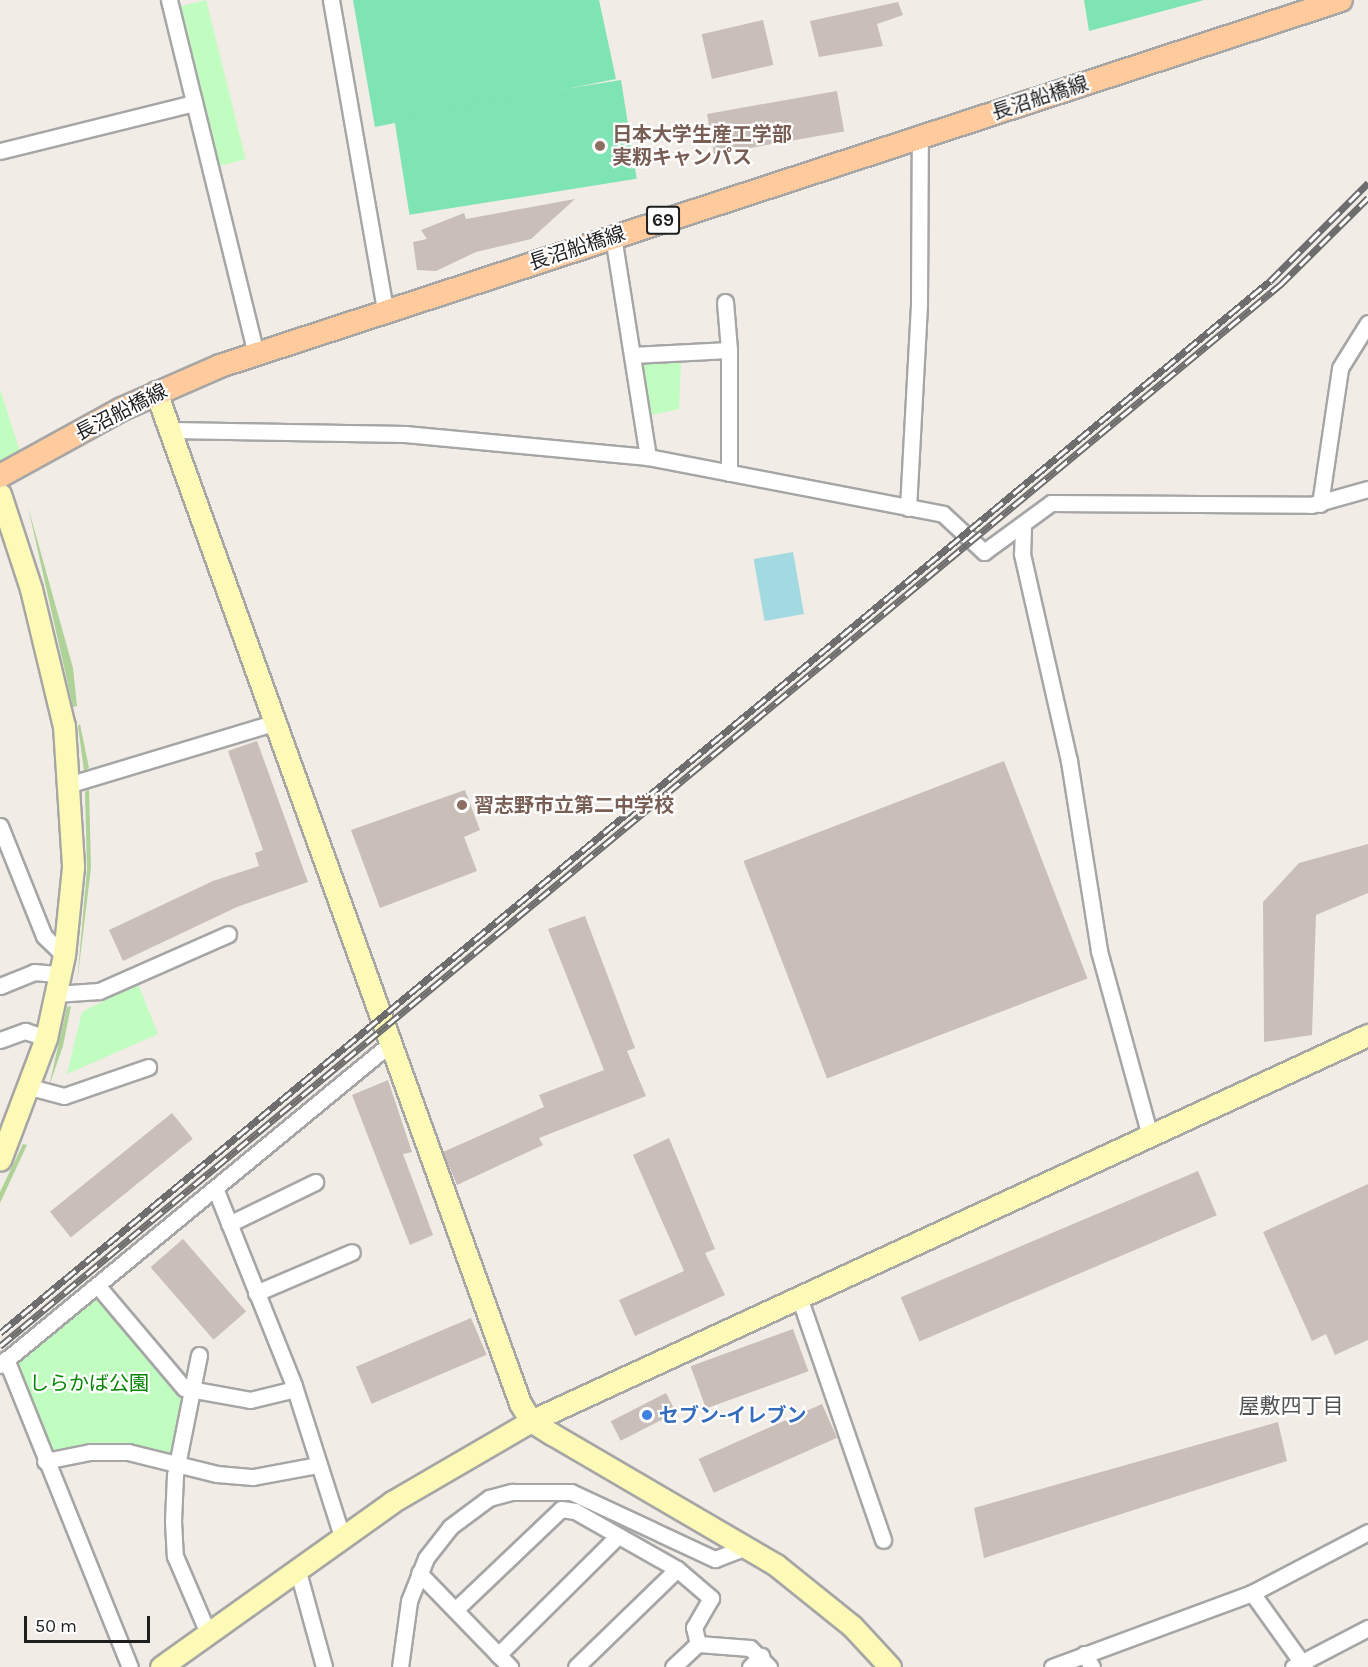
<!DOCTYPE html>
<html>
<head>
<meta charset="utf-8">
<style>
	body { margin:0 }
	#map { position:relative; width:1368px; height:1667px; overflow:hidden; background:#f1ece5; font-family:Karla,"Noto Sans JP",sans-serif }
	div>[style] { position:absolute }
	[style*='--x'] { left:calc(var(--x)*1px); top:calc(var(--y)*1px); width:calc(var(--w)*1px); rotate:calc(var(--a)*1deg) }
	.forest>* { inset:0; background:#aed298 }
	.park>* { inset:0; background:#c1fcc1; transform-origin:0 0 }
	.pitch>* { inset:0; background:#7fe4b3; transform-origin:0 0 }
	.water>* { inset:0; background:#a3d9e1; transform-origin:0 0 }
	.building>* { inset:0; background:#c9beb8; transform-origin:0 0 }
	.roads { filter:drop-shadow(2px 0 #a6a6a6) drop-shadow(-2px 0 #a6a6a6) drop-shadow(0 2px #a6a6a6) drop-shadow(0 -2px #a6a6a6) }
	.street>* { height:15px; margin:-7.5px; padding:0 7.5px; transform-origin:7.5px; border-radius:7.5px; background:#fff }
	.secondary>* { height:21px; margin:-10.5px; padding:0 10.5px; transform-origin:10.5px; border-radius:10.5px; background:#fdfab7 }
	.primary>* { height:22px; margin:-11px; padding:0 11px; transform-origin:11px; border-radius:11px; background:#ffcb9c }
	.rail>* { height:7px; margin-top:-3.5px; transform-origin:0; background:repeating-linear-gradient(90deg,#fff 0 14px,#6d6d6d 0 28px); box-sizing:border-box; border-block:2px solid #6d6d6d }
	.dots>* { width:16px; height:16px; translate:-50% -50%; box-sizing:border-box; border:3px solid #fff; border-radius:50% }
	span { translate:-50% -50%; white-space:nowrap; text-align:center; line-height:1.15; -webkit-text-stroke:4.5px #fff; paint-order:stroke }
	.shield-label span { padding:2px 4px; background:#fff; border:2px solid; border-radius:4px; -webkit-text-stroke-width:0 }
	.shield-label { font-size:18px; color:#1f1f1f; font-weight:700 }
	.street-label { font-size:20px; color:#1f1f1f }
	.education-label { font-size:20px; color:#785e54; font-weight:700 }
	.left { translate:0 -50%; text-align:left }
	.park-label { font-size:20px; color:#078605 }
	.shop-label { font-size:20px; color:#366cbe; font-weight:700 }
	.neighbourhood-label { font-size:21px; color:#525252 }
	.scale { position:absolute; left:24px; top:1616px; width:126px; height:27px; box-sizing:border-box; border:3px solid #1f1f1f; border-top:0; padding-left:8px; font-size:18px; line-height:21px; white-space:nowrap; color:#1f1f1f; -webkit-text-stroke:4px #fff; paint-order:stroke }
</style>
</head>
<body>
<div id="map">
	<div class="forest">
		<i style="clip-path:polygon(28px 507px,73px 668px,77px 706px,73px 707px)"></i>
		<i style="clip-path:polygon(80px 724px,89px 768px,84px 771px,78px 726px)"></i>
		<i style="clip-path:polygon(89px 789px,91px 868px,77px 983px,87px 869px,85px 792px)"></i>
		<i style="clip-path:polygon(71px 1006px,63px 1046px,49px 1086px,67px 1007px)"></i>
		<i style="clip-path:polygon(23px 1144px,27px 1145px,0 1203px,0 1192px)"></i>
	</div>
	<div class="park">
		<i style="left:206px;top:0;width:164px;height:31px;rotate:76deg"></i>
		<i style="clip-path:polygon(681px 359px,679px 409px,646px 416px,637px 363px)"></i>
		<i style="clip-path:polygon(0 389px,21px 455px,0 463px)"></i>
		<i style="clip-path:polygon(138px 984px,158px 1034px,67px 1074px,82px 1012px)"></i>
		<i style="clip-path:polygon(100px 1292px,187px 1393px,175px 1460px,95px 1447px,48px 1459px,12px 1360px)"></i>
	</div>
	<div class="pitch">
		<i style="clip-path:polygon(353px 0,599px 0,616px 79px,375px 127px)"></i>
		<i style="clip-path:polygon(1084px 0,1204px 0,1089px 31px)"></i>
		<i style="left:621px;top:80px;width:100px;height:230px;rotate:81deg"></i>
	</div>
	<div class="water">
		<i style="left:793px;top:552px;width:63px;height:40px;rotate:80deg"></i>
	</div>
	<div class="building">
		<i style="clip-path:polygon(898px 2px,903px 15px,877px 24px,883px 46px,819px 57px,810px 21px)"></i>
		<i style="left:763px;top:20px;width:46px;height:63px;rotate:77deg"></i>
		<i style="left:837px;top:91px;width:41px;height:132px;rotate:80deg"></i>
		<i style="clip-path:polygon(575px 199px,531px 239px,476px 252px,436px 271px,417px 270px,413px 242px,427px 239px,421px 230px,464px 213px,466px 219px)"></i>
		<i style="clip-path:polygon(257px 741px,308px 882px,237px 907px,123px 961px,109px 930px,213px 881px,259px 866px,255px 853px,263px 850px,228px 751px)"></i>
		<i style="left:1004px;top:761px;width:233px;height:279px;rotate:69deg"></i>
		<i style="clip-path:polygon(465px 790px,480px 830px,464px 837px,477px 871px,380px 908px,351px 830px)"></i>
		<i style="clip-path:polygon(1368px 844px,1368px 893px,1316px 915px,1312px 1035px,1264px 1042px,1263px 902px,1299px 863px)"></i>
		<i style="clip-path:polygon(585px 916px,635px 1048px,627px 1051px,646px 1096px,539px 1138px,543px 1145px,457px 1185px,443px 1152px,544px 1107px,539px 1095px,604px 1070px,548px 929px)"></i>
		<i style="clip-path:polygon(388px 1080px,412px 1152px,403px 1154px,433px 1235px,410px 1245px,352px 1095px)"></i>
		<i style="left:172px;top:1113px;width:33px;height:157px;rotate:51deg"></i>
		<i style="clip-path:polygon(669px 1138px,715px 1249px,705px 1253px,725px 1295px,635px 1336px,619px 1300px,684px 1271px,633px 1155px)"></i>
		<i style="left:1198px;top:1171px;width:48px;height:323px;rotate:67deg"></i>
		<i style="clip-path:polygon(1368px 1184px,1368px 1340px,1335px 1355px,1326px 1334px,1312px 1341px,1263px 1232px)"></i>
		<i style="left:183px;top:1239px;width:96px;height:43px;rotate:49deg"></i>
		<i style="left:471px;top:1318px;width:40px;height:125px;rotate:67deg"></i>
		<i style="left:793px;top:1329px;width:45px;height:109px;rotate:70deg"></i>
		<i style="left:666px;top:1393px;width:22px;height:62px;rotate:63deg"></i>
		<i style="left:822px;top:1404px;width:37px;height:135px;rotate:66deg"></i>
		<i style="clip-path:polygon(1278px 1422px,1287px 1461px,984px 1558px,974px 1508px)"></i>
	</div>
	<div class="roads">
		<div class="street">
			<i style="--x:169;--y:0;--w:366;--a:76.2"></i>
			<i style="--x:331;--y:0;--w:316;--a:80.1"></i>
			<i style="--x:0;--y:151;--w:200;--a:-13.9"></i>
			<i style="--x:613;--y:236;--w:224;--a:81"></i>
			<i style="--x:725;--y:302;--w:48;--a:85.2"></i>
			<i style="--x:632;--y:355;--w:97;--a:-3"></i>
			<i style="--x:729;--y:350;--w:123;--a:90"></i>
			<i style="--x:170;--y:430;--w:235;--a:1"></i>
			<i style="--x:405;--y:434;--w:244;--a:5.4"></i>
			<i style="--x:648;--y:457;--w:300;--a:10.9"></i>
			<i style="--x:943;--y:514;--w:56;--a:42.8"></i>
			<i style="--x:984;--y:552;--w:83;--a:-36.2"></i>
			<i style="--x:1051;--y:503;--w:260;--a:0.4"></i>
			<i style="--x:1311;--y:505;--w:59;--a:-15.7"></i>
			<i style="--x:1320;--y:504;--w:137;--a:-81.6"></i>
			<i style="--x:1340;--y:368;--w:53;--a:-58.1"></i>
			<i style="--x:908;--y:508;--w:206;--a:-86.9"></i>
			<i style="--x:919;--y:302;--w:165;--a:-89.7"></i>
			<i style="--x:1023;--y:528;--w:26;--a:92"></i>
			<i style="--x:1022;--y:554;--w:212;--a:77.2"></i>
			<i style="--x:1069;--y:761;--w:192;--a:81"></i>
			<i style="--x:1099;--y:951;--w:192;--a:74.6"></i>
			<i style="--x:71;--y:784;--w:214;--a:-16.8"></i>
			<i style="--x:0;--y:826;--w:118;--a:68.2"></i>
			<i style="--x:44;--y:936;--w:28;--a:44"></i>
			<i style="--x:0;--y:986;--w:37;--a:-22"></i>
			<i style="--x:34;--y:972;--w:25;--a:5"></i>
			<i style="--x:55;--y:994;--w:44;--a:-3.9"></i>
			<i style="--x:99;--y:991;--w:141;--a:-23.8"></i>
			<i style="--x:0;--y:1040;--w:27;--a:-20"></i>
			<i style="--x:25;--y:1031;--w:22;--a:18"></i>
			<i style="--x:30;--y:1087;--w:35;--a:15"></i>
			<i style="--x:64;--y:1096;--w:89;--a:-19"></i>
			<i style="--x:215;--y:1188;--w:213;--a:68.2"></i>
			<i style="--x:294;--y:1386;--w:157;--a:72.3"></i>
			<i style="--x:229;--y:1224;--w:96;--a:-26"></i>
			<i style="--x:97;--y:1285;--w:135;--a:49.8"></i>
			<i style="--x:184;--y:1388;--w:67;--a:10.3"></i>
			<i style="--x:250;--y:1400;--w:46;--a:-13.7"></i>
			<i style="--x:256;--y:1293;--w:104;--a:-23.1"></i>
			<i style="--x:799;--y:1297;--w:257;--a:70.9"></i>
			<i style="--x:199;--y:1355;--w:122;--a:101.3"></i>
			<i style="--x:175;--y:1475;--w:46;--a:92.5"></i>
			<i style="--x:173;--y:1521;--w:35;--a:87"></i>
			<i style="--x:175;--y:1556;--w:84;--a:66.8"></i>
			<i style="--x:6;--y:1359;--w:332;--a:68.1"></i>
			<i style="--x:0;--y:1365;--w:507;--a:-39.47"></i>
			<i style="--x:45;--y:1461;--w:46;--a:-11.3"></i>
			<i style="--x:90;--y:1452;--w:38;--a:0"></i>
			<i style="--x:128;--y:1452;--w:92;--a:13.9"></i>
			<i style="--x:217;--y:1474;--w:36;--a:5"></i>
			<i style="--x:253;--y:1477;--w:65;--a:-10.6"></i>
			<i style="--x:297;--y:1568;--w:103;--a:74.7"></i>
			<i style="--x:419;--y:1573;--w:131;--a:45.9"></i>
			<i style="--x:1252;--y:1593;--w:91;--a:54.4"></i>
			<i style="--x:455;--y:1610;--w:146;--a:-43.6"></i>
			<i style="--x:561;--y:1509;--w:14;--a:8"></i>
			<i style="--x:575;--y:1511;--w:117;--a:29.6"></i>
			<i style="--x:677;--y:1569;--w:45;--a:40.5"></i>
			<i style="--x:711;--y:1598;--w:34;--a:120"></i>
			<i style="--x:694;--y:1627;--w:17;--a:77"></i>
			<i style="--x:1084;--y:1654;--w:15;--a:58"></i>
			<i style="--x:498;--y:1655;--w:169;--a:-44.8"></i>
			<i style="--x:400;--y:1667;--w:67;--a:-82.2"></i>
			<i style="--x:409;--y:1601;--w:46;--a:-68.4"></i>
			<i style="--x:426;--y:1558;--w:39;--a:-52"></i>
			<i style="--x:450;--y:1527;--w:49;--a:-36.6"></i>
			<i style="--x:489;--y:1498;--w:24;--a:-15"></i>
			<i style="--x:512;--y:1492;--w:59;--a:0"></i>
			<i style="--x:571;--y:1492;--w:159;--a:25"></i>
			<i style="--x:715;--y:1559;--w:33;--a:-21"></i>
			<i style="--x:576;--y:1667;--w:141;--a:-44.1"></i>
			<i style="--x:673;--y:1667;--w:34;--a:-43"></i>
			<i style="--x:698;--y:1644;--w:52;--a:4.4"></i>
			<i style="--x:750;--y:1648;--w:27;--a:45"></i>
			<i style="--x:750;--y:1667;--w:16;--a:-45"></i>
			<i style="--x:1052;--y:1667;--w:213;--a:-20.3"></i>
			<i style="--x:1252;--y:1593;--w:131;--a:-27.7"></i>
			<i style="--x:1293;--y:1667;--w:85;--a:-27.5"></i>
		</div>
		<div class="secondary">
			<i style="--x:156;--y:392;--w:1075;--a:70.2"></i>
			<i style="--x:520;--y:1403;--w:21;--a:59"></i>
			<i style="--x:531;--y:1421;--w:25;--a:32"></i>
			<i style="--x:552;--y:1434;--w:259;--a:30.3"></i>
			<i style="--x:776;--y:1565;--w:97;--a:38.8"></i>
			<i style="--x:852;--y:1626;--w:56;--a:47.2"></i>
			<i style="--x:0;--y:494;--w:100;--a:71.9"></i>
			<i style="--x:31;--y:589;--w:141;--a:76.5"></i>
			<i style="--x:64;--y:726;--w:141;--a:86.3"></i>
			<i style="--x:73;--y:867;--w:88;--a:95.8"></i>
			<i style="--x:64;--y:955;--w:85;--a:102.2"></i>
			<i style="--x:46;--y:1038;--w:130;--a:110.7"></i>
			<i style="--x:161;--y:1667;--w:284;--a:-35.5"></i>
			<i style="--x:392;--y:1502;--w:161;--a:-30.2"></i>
			<i style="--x:531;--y:1421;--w:922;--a:-24.76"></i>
		</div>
		<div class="primary">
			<i style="--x:0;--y:476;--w:139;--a:-28.8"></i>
			<i style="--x:122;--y:409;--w:107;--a:-23.7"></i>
			<i style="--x:220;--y:366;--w:1179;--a:-18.08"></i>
		</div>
	</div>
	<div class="rail">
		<i style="--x:0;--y:1333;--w:1649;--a:-39.64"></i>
		<i style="--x:1270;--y:281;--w:139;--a:-45"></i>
		<i style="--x:0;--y:1346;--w:1663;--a:-39.66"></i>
		<i style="--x:1280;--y:285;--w:124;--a:-44.7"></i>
	</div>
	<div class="dots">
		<i style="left:600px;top:146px;background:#8d6e63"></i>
		<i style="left:462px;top:805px;background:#8d6e63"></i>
		<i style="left:647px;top:1415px;background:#3f7fe0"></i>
	</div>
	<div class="shield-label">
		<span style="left:663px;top:220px">69</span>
	</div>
	<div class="street-label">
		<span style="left:1040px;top:98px;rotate:-18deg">長沼船橋線</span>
		<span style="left:577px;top:248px;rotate:-18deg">長沼船橋線</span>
		<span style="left:121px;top:412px;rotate:-27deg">長沼船橋線</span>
	</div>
	<div class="education-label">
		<span class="left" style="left:612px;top:146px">日本大学生産工学部<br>実籾キャンパス</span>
		<span class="left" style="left:474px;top:805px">習志野市立第二中学校</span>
	</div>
	<div class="park-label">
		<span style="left:89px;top:1383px">しらかば公園</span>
	</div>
	<div class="shop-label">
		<span class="left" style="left:659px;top:1415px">セブン-イレブン</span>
	</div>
	<div class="neighbourhood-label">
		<span style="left:1291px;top:1406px">屋敷四丁目</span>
	</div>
	<div class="scale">50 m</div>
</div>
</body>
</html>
